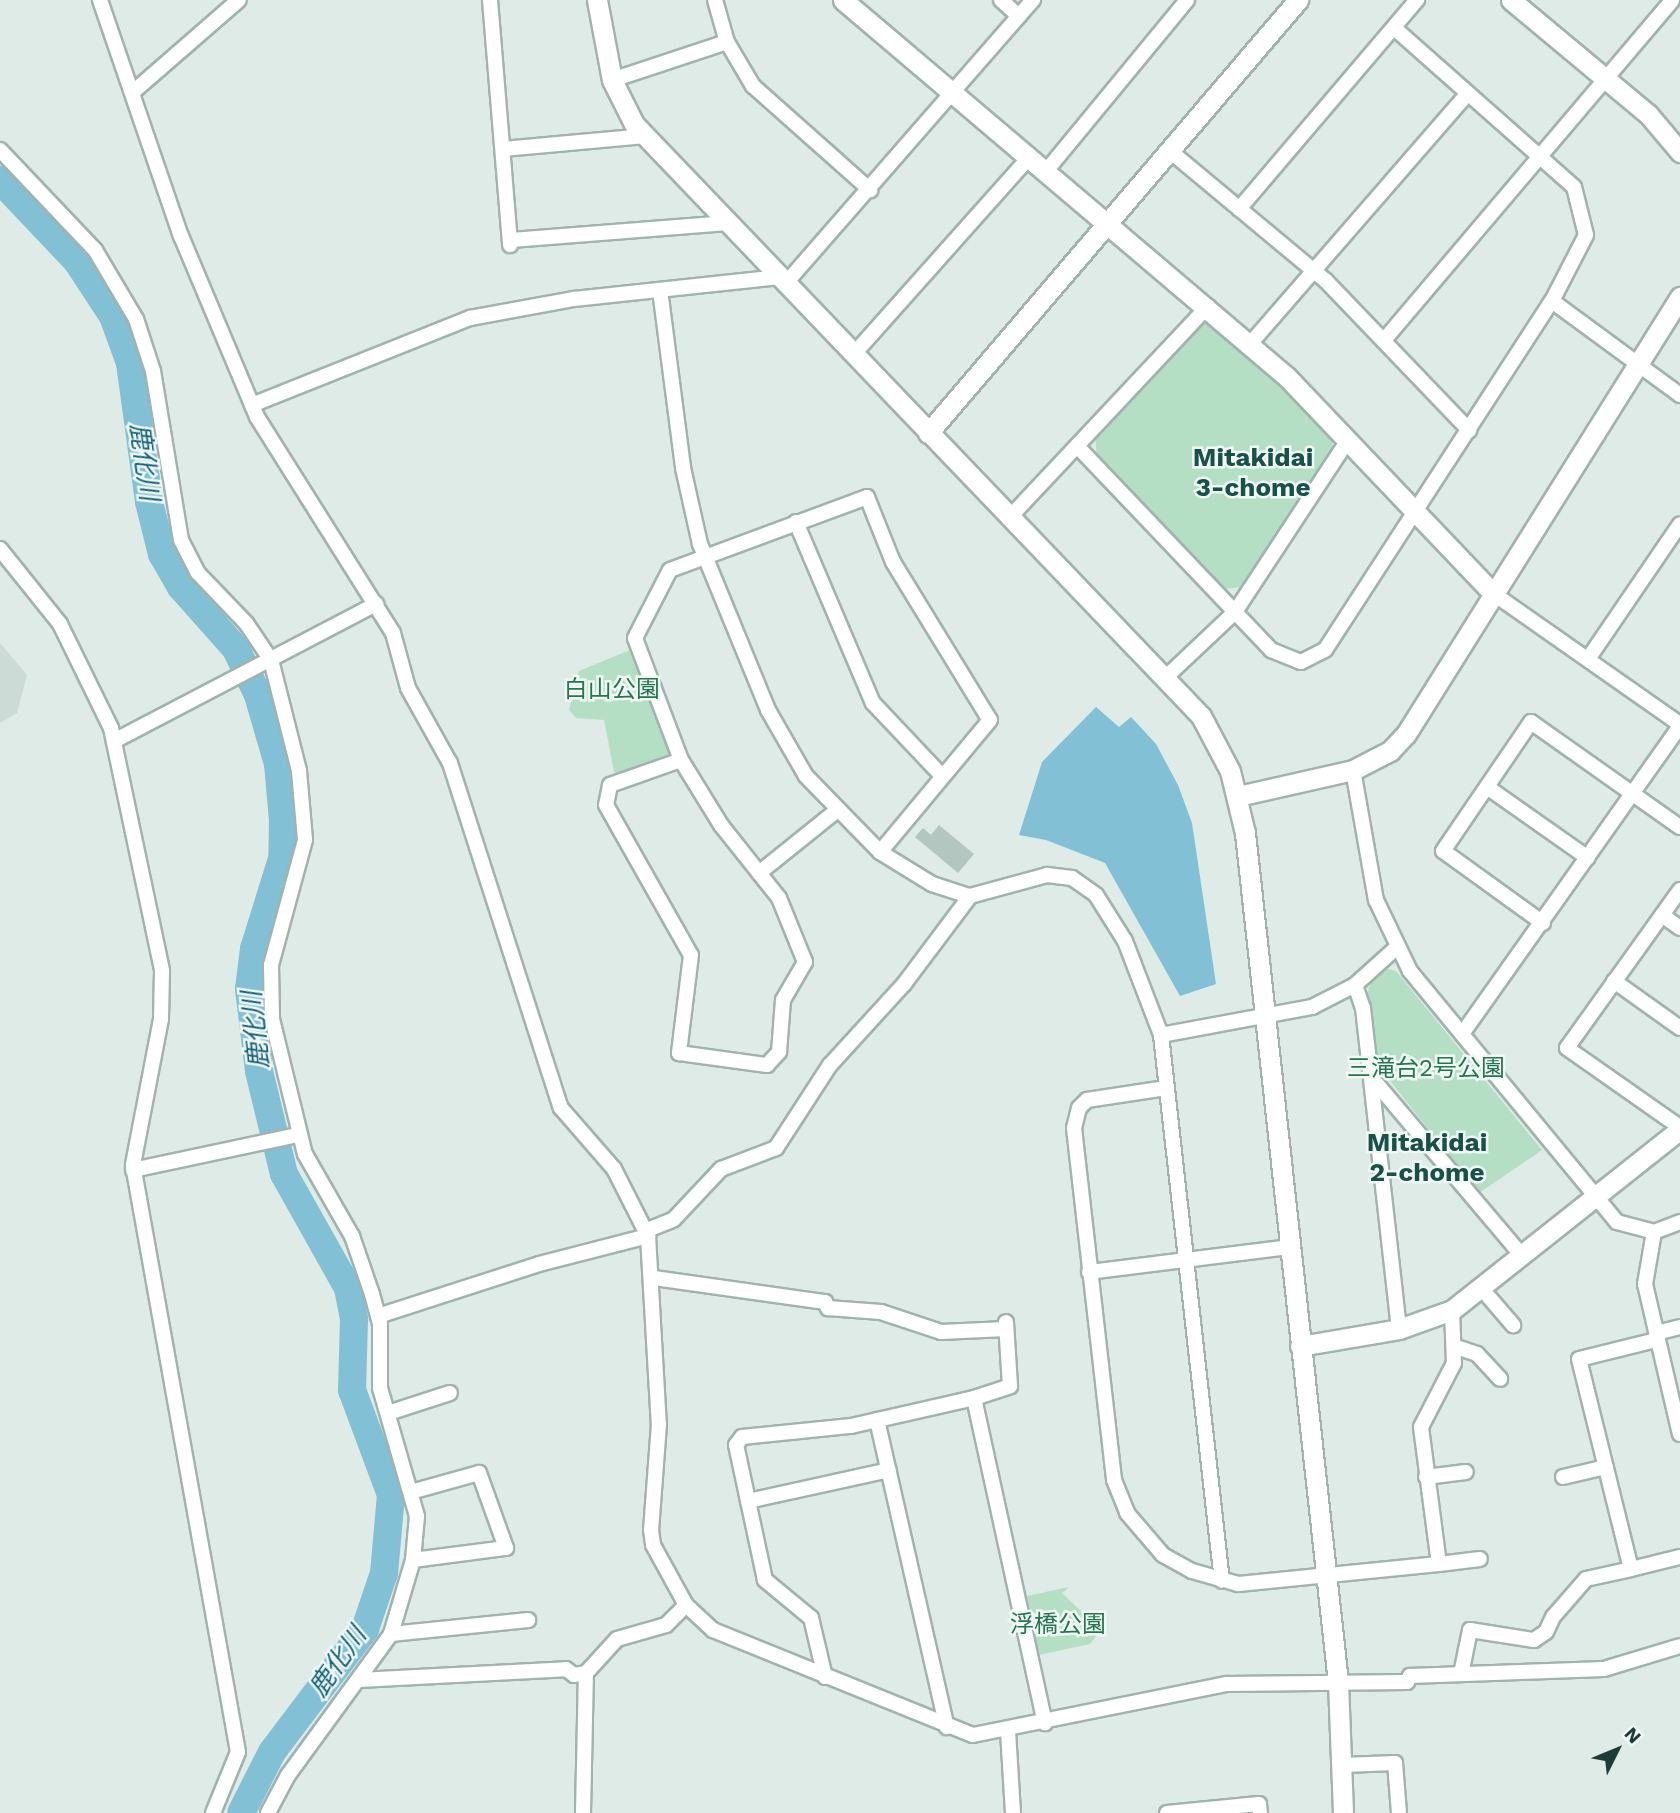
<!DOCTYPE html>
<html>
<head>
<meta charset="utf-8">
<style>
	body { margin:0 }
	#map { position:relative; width:1680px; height:1813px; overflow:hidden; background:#deebe7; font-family:"Work Sans","Noto Sans JP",sans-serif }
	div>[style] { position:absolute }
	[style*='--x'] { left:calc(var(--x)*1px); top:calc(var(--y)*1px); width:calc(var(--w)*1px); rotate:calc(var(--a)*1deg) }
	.built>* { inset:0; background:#cddbd6 }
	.green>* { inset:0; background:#b5dfc5 }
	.water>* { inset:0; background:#81c0d5 }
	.river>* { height:28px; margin:-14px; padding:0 14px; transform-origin:14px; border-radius:14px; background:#81c0d5 }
	.building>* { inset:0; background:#b4c6c0 }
	.roads { filter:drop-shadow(2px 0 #a1b3af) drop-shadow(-2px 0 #a1b3af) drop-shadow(0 2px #a1b3af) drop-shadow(0 -2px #a1b3af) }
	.street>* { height:14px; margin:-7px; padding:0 7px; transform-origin:7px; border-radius:7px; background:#fff }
	.secondary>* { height:19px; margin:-9.5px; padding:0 9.5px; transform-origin:9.5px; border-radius:9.5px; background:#fff }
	span { translate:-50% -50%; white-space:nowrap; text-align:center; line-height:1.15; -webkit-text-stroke:5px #eff8f4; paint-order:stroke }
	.park-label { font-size:24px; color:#26764d }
	.neighbourhood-label { font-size:26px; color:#195048; font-weight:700 }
	.water-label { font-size:26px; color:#14607c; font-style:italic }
	.north { position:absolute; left:1582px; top:1715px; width:70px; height:70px; -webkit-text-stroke:5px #eff8f4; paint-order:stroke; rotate:47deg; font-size:19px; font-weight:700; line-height:28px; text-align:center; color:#1e3c37 }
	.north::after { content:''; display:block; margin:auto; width:24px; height:32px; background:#1e3c37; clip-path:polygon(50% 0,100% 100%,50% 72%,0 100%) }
</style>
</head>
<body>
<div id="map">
	<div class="built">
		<i style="clip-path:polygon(0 643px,27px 675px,17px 713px,0 723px)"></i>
	</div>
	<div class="green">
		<i style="clip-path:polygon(1212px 323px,1331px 436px,1333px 449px,1243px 587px,1223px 589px,1097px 458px,1095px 435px,1199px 324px)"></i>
		<i style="clip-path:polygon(630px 650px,670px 749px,667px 758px,626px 776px,614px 772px,604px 720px,576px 718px,569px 710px,579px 671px)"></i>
		<i style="clip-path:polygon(1385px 968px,1396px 971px,1542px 1150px,1479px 1193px,1375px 1062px,1367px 994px,1372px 979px)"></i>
		<i style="clip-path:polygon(1069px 1587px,1062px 1593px,1101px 1630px,1090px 1644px,1039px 1655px,1027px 1596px)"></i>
	</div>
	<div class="water">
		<i style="clip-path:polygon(1096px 707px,1119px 727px,1131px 717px,1156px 744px,1178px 785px,1192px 823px,1216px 984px,1180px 996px,1105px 863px,1046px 840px,1019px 835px,1042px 762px)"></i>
	</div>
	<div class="river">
		<i style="--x:0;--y:180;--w:112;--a:46.5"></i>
		<i style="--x:77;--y:261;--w:66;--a:56.8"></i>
		<i style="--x:113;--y:316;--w:50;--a:70.1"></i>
		<i style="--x:130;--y:363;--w:140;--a:82.2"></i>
		<i style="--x:149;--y:502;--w:54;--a:76"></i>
		<i style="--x:162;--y:554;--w:38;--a:60"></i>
		<i style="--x:181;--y:587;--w:83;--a:48.4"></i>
		<i style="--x:236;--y:649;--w:51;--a:64.4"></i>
		<i style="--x:258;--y:695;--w:72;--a:73.8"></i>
		<i style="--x:278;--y:764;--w:56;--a:84.9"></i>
		<i style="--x:283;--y:820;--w:39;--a:91"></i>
		<i style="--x:282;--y:859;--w:94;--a:107.3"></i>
		<i style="--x:254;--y:949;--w:40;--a:97.1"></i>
		<i style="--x:249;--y:989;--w:83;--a:83"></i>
		<i style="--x:259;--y:1071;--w:106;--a:76.4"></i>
		<i style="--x:284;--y:1174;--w:131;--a:60.7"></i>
		<i style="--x:348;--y:1288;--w:32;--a:79"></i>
		<i style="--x:354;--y:1319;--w:71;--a:91.6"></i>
		<i style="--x:352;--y:1390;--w:112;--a:69.6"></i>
		<i style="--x:391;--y:1495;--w:78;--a:95.1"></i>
		<i style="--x:384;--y:1573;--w:59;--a:108.7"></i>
		<i style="--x:365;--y:1629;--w:154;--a:127.1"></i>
		<i style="--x:272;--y:1752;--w:68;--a:116.9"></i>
	</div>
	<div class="building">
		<i style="clip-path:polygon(939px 825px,974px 854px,958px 873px,915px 837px,923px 828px,931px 835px)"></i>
	</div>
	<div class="roads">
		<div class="street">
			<i style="--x:100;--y:0;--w:250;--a:71.1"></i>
			<i style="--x:181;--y:236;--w:196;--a:67.2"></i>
			<i style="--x:257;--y:417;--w:255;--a:57.8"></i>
			<i style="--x:393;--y:633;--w:57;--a:74.7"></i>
			<i style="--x:408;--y:688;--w:86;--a:60.8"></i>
			<i style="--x:450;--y:763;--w:362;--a:72.2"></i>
			<i style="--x:561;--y:1108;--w:81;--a:49"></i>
			<i style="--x:614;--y:1169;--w:75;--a:63.1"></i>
			<i style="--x:648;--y:1236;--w:188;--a:86.7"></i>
			<i style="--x:659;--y:1424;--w:106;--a:94.3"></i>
			<i style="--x:651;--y:1530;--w:15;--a:82"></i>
			<i style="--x:653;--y:1545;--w:68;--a:61.2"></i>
			<i style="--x:686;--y:1605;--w:37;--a:43"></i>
			<i style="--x:713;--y:1630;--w:280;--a:22"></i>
			<i style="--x:973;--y:1735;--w:259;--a:-11.4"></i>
			<i style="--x:1227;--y:1684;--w:180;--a:-0.6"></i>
			<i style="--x:1407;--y:1682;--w:7;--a:-63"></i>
			<i style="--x:1410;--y:1676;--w:194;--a:-2.1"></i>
			<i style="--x:1604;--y:1669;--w:79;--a:-16.8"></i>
			<i style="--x:490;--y:0;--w:246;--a:85.3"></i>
			<i style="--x:715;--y:0;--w:44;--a:74.1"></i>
			<i style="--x:727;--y:42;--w:51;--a:59.4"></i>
			<i style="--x:753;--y:86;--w:157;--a:41.6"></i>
			<i style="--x:1001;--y:0;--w:24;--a:42"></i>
			<i style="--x:612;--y:80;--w:121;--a:-18.3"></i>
			<i style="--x:133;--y:92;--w:140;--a:-41"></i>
			<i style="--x:503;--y:149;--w:143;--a:-5.2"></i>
			<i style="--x:0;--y:150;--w:138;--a:46.5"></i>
			<i style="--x:95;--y:250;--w:80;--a:59.3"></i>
			<i style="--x:136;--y:319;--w:55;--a:71.9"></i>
			<i style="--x:153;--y:371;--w:171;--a:80.6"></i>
			<i style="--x:181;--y:540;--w:37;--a:63"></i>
			<i style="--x:198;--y:573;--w:69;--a:46.2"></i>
			<i style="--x:246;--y:623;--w:45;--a:56"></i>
			<i style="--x:271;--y:660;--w:114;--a:75.8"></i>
			<i style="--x:299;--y:771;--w:69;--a:85"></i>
			<i style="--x:305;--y:840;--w:130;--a:105.2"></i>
			<i style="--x:271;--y:965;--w:54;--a:88.9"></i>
			<i style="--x:272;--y:1019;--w:139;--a:76.3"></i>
			<i style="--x:305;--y:1154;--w:95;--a:60.2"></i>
			<i style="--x:352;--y:1236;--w:61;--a:71"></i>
			<i style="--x:372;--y:1294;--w:30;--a:75"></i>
			<i style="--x:380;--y:1323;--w:65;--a:90"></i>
			<i style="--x:380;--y:1388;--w:133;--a:73.9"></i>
			<i style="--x:417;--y:1516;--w:44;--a:95.2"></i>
			<i style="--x:413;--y:1560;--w:77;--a:106.6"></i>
			<i style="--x:391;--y:1634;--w:175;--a:126.1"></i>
			<i style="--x:288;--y:1775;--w:43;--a:117.8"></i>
			<i style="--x:1170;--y:151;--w:203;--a:39.8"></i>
			<i style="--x:1326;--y:281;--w:207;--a:46.2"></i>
			<i style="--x:1047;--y:170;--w:220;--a:-50.5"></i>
			<i style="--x:1239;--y:209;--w:275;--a:-49.6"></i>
			<i style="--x:512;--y:240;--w:216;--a:-4.5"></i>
			<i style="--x:786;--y:283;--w:376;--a:-48.9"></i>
			<i style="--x:660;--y:290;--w:179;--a:82.6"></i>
			<i style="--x:683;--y:468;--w:78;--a:77.4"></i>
			<i style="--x:700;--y:544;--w:179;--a:67.7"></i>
			<i style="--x:768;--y:710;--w:76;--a:60.1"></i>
			<i style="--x:806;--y:776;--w:106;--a:45.8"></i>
			<i style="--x:880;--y:852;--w:61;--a:31.6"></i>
			<i style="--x:932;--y:884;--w:40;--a:18"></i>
			<i style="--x:970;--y:896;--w:80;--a:-15.3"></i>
			<i style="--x:1047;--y:875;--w:25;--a:7"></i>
			<i style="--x:1072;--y:878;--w:29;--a:35"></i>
			<i style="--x:1096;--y:895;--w:54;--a:57.8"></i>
			<i style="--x:1125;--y:941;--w:101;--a:69"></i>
			<i style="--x:1161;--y:1035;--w:549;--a:83.63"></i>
			<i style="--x:1552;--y:301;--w:159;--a:36.3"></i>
			<i style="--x:1385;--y:339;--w:444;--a:-49.7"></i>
			<i style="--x:1250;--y:344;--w:332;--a:-49"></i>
			<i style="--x:853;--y:355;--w:266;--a:-48.3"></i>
			<i style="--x:252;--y:405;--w:235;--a:-21.8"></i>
			<i style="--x:470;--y:318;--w:106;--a:-10.4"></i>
			<i style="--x:574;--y:299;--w:207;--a:-6.1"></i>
			<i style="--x:1077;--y:446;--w:282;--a:46.4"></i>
			<i style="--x:1271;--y:650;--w:32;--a:22"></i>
			<i style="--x:1301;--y:662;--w:27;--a:-27"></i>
			<i style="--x:1325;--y:650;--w:416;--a:-57"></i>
			<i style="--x:1552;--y:301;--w:74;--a:-62.7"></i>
			<i style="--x:1586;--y:235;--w:49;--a:-104"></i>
			<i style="--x:1574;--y:187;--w:240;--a:-138.5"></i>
			<i style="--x:1010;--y:517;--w:289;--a:-46.8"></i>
			<i style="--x:796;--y:522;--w:197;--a:67"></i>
			<i style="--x:873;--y:703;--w:100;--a:46.6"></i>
			<i style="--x:0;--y:549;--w:96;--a:51.3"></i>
			<i style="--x:60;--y:624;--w:116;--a:63.9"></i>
			<i style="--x:111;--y:728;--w:248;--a:78.1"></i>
			<i style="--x:162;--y:971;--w:48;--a:91.2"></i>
			<i style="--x:161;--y:1019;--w:149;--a:100.9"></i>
			<i style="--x:133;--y:1165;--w:596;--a:79.86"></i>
			<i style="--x:238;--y:1752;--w:66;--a:112.3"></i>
			<i style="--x:1494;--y:594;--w:227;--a:35"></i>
			<i style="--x:1588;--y:659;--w:163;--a:-55.7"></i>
			<i style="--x:1165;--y:678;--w:96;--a:-43.3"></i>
			<i style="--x:1235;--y:612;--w:206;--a:-56.7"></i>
			<i style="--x:114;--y:741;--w:296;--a:-27.6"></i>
			<i style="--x:681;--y:760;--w:75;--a:160.6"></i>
			<i style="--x:610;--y:785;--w:20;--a:101"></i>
			<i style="--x:606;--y:805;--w:172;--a:60.5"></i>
			<i style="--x:691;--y:955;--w:99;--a:97"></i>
			<i style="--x:679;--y:1053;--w:89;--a:7.8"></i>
			<i style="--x:767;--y:1065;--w:18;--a:-47"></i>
			<i style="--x:779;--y:1052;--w:52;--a:-85.6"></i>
			<i style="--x:783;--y:1000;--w:44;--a:-59.9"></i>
			<i style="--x:805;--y:962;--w:69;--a:-112.1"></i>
			<i style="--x:779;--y:898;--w:93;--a:-128.5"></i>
			<i style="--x:721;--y:825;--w:76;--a:-121.6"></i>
			<i style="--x:681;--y:760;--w:130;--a:-110.7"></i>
			<i style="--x:635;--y:638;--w:76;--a:-62.8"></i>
			<i style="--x:670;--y:570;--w:210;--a:-20.3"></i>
			<i style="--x:867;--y:497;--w:70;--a:68.2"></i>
			<i style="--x:893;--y:562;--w:185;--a:58.5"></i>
			<i style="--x:990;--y:720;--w:172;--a:129.8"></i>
			<i style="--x:1353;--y:770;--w:132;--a:80"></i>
			<i style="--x:1376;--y:900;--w:79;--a:64.4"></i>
			<i style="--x:1410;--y:971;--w:325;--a:50.5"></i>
			<i style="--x:1617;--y:1222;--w:38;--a:15"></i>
			<i style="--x:1654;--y:1232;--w:28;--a:-21"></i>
			<i style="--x:1487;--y:787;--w:123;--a:35.1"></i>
			<i style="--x:759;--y:873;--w:99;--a:-38.8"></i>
			<i style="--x:1680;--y:890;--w:194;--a:125.6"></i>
			<i style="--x:1567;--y:1048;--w:138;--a:35"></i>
			<i style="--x:1662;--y:915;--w:22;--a:36"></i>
			<i style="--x:1543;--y:923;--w:123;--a:-144.2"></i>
			<i style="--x:1443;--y:851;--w:156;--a:-55.7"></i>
			<i style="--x:1531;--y:722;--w:182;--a:35.2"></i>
			<i style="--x:1614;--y:981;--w:81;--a:35.5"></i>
			<i style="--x:1355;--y:985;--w:24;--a:71"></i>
			<i style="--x:1363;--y:1008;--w:323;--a:83.6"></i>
			<i style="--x:1462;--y:1034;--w:377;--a:-54.7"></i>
			<i style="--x:1161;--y:1035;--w:154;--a:-10.5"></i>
			<i style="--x:1312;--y:1007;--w:48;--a:-27.1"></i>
			<i style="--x:1355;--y:985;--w:55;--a:-42.1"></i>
			<i style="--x:1371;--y:1077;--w:236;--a:49.8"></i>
			<i style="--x:1166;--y:1088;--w:80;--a:171.4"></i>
			<i style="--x:1087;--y:1100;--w:11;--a:135"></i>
			<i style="--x:1079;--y:1108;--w:21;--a:104"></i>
			<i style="--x:1074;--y:1128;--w:354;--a:83.5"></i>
			<i style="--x:1114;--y:1480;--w:35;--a:68"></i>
			<i style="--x:1127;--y:1513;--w:55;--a:49.4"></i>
			<i style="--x:1163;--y:1555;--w:33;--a:29"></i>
			<i style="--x:1192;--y:1571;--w:48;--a:15.8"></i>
			<i style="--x:1238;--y:1584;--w:202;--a:-5.7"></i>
			<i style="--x:1439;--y:1564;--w:138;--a:-97.5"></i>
			<i style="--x:1421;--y:1427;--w:72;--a:-62.7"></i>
			<i style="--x:1454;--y:1363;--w:53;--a:-92.2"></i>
			<i style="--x:133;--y:1170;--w:169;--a:-12"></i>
			<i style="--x:645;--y:1231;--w:31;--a:-22"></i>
			<i style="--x:674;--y:1219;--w:69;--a:-46.8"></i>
			<i style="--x:721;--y:1169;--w:59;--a:-20.9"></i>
			<i style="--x:776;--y:1148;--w:99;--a:-57"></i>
			<i style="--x:830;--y:1065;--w:110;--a:-47.6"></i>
			<i style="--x:904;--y:984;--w:110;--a:-53.1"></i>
			<i style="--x:1654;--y:1232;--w:53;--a:99.8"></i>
			<i style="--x:1645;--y:1284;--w:154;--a:76.9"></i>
			<i style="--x:1089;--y:1272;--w:202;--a:-7.1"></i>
			<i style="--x:654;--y:1278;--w:173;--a:8"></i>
			<i style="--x:825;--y:1302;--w:7;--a:63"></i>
			<i style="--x:828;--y:1308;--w:53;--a:4.3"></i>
			<i style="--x:881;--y:1312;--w:63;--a:18.4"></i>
			<i style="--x:941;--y:1332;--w:65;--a:-2.6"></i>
			<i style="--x:1482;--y:1289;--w:48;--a:49.3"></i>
			<i style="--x:378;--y:1316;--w:169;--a:-17.9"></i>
			<i style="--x:539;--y:1264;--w:113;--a:-14.4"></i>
			<i style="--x:1656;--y:1333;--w:25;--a:-14"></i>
			<i style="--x:1656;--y:1340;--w:79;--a:166.1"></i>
			<i style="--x:1579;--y:1359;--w:216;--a:76.1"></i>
			<i style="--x:1631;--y:1569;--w:50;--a:-13.8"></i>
			<i style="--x:1456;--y:1347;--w:22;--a:18"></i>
			<i style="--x:1477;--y:1354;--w:34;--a:47"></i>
			<i style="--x:974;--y:1398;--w:38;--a:-18"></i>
			<i style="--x:1010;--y:1386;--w:64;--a:-93.6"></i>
			<i style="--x:388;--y:1413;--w:65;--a:-17.9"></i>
			<i style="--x:877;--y:1420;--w:315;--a:77.2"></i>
			<i style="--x:1426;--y:1477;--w:40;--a:-7.1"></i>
			<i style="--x:1563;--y:1477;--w:44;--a:-13.1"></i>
			<i style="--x:748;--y:1501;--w:144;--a:-12.4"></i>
			<i style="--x:413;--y:1560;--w:94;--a:-7.4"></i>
			<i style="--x:506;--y:1548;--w:80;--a:-109.8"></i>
			<i style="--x:479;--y:1473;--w:67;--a:164.5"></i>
			<i style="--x:1439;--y:1564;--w:41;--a:-7"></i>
			<i style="--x:391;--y:1634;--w:138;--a:-5.8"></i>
			<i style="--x:1461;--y:1674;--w:45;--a:-78.4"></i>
			<i style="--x:1470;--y:1630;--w:65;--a:8.9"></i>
			<i style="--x:1534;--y:1640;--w:14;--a:-34"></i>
			<i style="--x:1546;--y:1632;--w:17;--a:-65"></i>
			<i style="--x:1553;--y:1617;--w:50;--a:-49"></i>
			<i style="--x:1586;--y:1579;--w:46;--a:-12.5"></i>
			<i style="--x:825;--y:1677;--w:61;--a:-103.3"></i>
			<i style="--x:811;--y:1618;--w:60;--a:-140.4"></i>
			<i style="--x:765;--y:1580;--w:138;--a:-102.1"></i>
			<i style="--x:736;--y:1445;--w:10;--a:-53"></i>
			<i style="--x:742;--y:1437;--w:110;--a:-5.8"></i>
			<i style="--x:851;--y:1426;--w:126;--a:-12.8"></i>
			<i style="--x:974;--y:1398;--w:333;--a:77.7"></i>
			<i style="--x:359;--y:1680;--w:207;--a:-3"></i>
			<i style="--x:566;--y:1669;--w:10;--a:37"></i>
			<i style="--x:574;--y:1675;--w:12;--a:-9"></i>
			<i style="--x:1008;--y:1731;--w:82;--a:86.5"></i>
			<i style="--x:1343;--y:1765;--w:52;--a:-2.2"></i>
			<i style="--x:1395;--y:1763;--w:50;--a:85.4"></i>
			<i style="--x:583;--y:1813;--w:140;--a:-88.8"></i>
			<i style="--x:586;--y:1673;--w:46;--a:-47.6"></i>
			<i style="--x:617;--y:1639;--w:51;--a:-15.9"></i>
			<i style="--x:666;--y:1625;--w:28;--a:-45"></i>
			<i style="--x:1167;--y:1813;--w:92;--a:-5.6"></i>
			<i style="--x:1259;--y:1804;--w:9;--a:84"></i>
		</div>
		<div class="secondary">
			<i style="--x:597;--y:0;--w:81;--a:79.4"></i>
			<i style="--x:612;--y:80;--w:49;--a:63.4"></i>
			<i style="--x:634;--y:124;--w:820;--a:46.24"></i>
			<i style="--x:1201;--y:716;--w:62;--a:62.2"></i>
			<i style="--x:1230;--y:771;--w:64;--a:76.4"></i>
			<i style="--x:1245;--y:833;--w:854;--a:83.75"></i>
			<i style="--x:1338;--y:1682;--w:131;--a:87.8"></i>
			<i style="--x:843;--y:0;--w:582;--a:40.33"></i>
			<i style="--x:1287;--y:377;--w:300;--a:46.4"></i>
			<i style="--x:1511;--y:0;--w:178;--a:39.8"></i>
			<i style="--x:1648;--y:114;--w:50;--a:49.9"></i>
			<i style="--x:928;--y:433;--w:570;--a:-49.49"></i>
			<i style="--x:1238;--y:796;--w:118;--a:-12.7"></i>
			<i style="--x:1353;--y:770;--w:42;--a:-27.2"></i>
			<i style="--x:1390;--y:751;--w:23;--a:-47"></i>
			<i style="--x:1406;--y:734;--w:516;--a:-57.91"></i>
			<i style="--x:1300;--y:1346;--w:100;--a:-9.7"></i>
			<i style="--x:1399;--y:1329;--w:56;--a:-19.7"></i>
			<i style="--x:1452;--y:1310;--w:291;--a:-38.4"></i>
		</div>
	</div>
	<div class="park-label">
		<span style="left:612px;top:690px">白山公園</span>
		<span style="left:1426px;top:1069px">三滝台2号公園</span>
		<span style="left:1058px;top:1625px">浮橋公園</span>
	</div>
	<div class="neighbourhood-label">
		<span style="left:1253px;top:473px">Mitakidai<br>3-chome</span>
		<span style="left:1427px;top:1158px">Mitakidai<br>2-chome</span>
	</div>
	<div class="water-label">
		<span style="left:144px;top:462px;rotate:82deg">鹿化川</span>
		<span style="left:256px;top:1030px;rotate:-96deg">鹿化川</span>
		<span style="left:338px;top:1662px;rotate:-55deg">鹿化川</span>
	</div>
	<div class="north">N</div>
</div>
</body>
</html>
